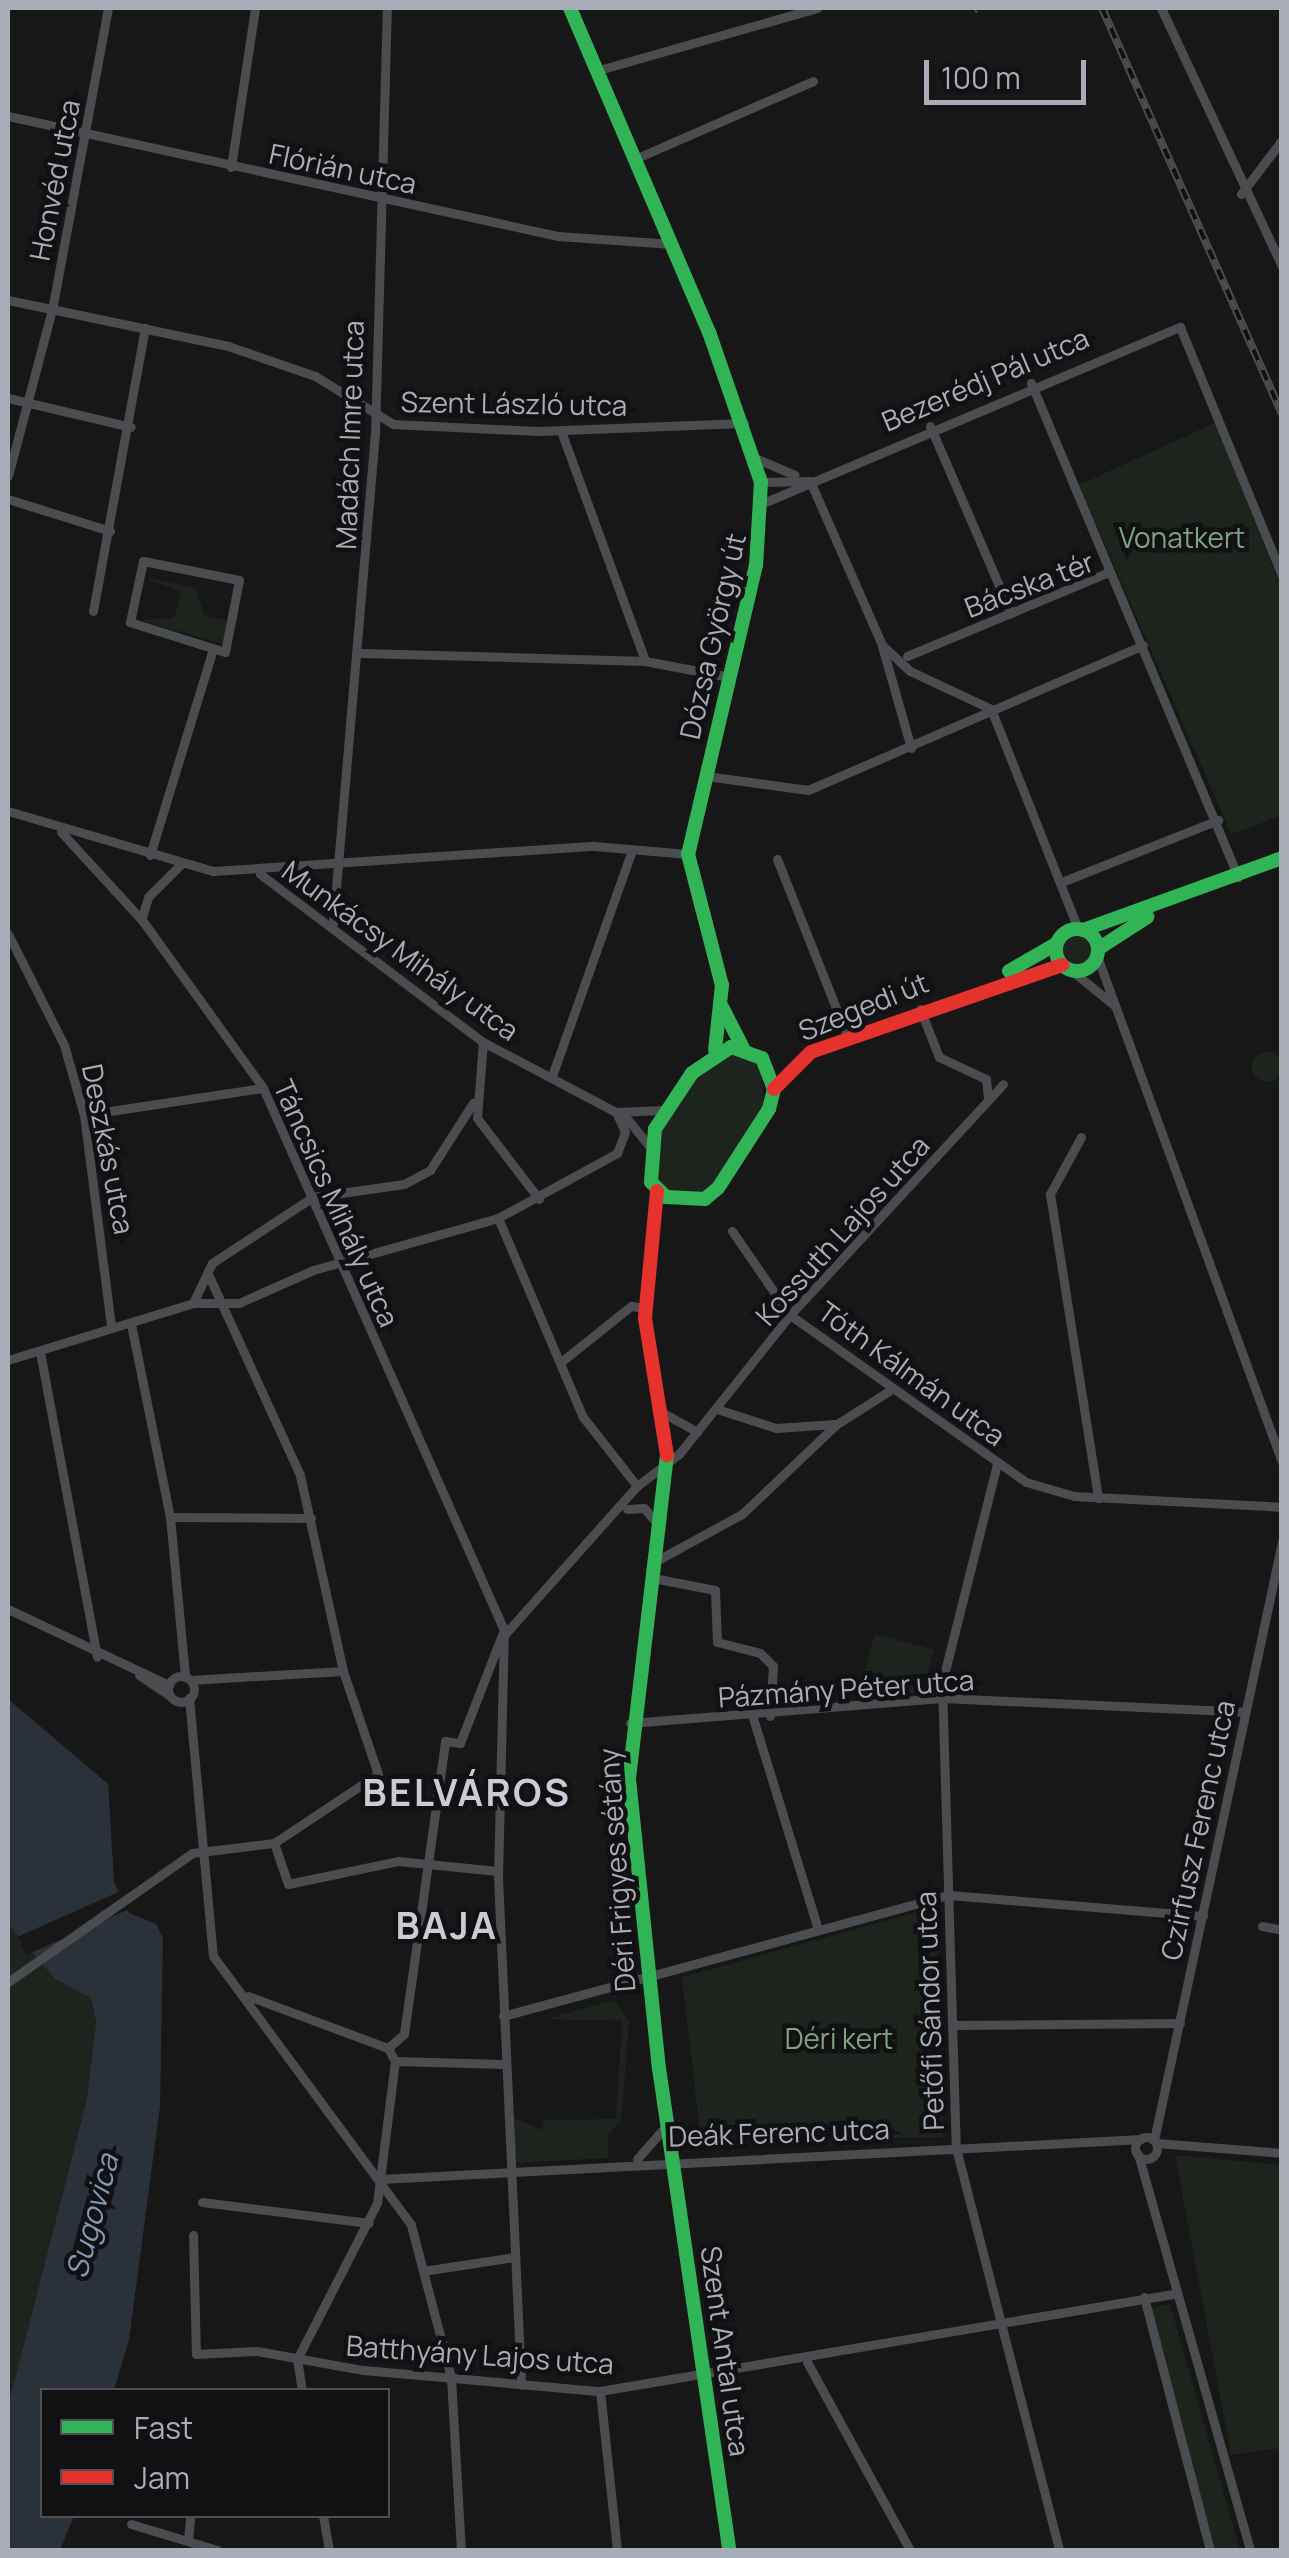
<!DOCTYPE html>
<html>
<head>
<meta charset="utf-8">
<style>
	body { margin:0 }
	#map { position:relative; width:1289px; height:2558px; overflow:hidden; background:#171717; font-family:Manrope,sans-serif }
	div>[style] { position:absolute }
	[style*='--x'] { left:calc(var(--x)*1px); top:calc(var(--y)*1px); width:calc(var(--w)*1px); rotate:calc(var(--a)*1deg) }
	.green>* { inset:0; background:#1d241e; transform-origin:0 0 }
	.round { border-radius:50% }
	.water>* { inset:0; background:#2b3138 }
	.pier>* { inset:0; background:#171717; transform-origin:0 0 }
	.street>* { height:9px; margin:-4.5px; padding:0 4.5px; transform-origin:4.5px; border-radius:4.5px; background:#4b4c50 }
	.street>.ring { margin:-4.5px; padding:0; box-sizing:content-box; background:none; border:9px solid #4b4c50; border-radius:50% }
	.fast>* { height:14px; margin:-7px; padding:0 7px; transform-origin:7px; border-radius:7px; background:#30b455 }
	.fast>.ring { margin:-7px; padding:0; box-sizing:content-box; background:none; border:14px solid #30b455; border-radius:50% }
	.jam>* { height:14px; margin:-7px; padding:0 7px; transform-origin:7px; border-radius:7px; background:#e5322d }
	.rail>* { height:8px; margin-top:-4px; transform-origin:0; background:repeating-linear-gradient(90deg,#111113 0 11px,#4c4c4e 0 22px); box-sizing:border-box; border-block:2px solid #4c4c4e }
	span { translate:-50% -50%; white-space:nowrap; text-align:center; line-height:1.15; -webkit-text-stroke:9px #111113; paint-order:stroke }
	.street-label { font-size:28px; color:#a9adb7 }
	.park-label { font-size:28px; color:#80a284 }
	.water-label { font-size:30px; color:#8199b1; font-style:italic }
	.district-label { font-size:38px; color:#c9ccd4; font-weight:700; letter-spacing:2.5px }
	.frame { position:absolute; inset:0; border:10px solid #a9adb7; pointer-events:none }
	.legend { position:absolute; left:40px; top:2388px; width:350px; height:130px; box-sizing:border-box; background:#111113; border:2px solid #4e4f55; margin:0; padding:12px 18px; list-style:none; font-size:30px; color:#a9adb7 }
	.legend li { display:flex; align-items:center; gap:20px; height:50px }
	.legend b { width:50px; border:2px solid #4e4f55 }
	.scale { position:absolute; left:924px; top:60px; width:162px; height:45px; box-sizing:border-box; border:5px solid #a9adb7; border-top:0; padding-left:12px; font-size:30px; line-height:35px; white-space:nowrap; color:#a9adb7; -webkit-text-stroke:8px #111113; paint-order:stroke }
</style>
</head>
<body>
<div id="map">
	<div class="green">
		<i style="clip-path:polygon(1215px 423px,1281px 587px,1281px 816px,1231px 834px,1079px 485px)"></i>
		<i style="clip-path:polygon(147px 578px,196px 588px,204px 615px,228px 621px,223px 644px,140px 620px,174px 618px,181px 592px)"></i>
		<i class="round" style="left:1063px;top:936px;width:28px;height:28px"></i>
		<i style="clip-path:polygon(730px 1051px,760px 1064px,764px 1105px,715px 1183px,703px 1193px,671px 1192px,657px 1178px,661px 1131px,695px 1075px)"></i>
		<i class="round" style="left:1252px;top:1052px;width:30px;height:30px"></i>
		<i style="left:875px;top:1634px;width:61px;height:47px;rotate:15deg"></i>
		<i style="clip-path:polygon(936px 1907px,943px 2137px,701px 2141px,682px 1977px)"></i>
		<i style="clip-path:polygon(8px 1924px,55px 1979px,91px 1998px,96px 2022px,87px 2099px,8px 2406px)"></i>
		<i style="clip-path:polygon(614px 2000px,629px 2022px,621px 2121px,608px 2135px,608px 2158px,515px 2163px,514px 2118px,542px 2130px,544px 2120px,616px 2119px,622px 2021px,546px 2019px)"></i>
		<i style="clip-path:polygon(1175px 2155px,1281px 2165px,1281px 2448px,1231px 2455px)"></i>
		<i style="clip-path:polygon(1170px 2304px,1240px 2550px,1213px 2550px,1149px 2308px)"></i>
	</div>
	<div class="water">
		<i style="clip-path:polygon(8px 1699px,108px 1784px,114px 1882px,129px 1913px,156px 1924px,163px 1938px,160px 2106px,129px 2340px,114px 2390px,42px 2390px,42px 2516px,74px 2516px,60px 2550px,8px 2550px,8px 2406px,87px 2099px,96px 2022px,91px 1998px,55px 1979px,8px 1924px)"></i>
	</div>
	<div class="pier">
		<i style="left:123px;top:1890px;width:20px;height:115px;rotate:66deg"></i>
	</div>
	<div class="street">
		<i style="--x:1161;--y:8;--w:285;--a:64.9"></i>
		<i style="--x:599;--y:70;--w:227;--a:-15.9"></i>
		<i style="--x:8;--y:116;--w:563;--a:12.31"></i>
		<i style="--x:558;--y:236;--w:114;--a:4"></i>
		<i style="--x:637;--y:158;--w:192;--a:-23.6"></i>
		<i style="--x:231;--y:167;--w:161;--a:-81.4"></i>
		<i style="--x:1241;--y:194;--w:68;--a:-52.8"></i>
		<i style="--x:8;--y:300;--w:225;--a:11.8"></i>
		<i style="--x:228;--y:346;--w:92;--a:19"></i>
		<i style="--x:315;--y:376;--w:92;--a:31.6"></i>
		<i style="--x:393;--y:424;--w:145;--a:2.8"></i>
		<i style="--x:538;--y:431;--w:206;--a:-2.2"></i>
		<i style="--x:1031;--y:383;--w:536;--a:67.26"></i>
		<i style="--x:8;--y:398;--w:126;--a:13.3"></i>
		<i style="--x:930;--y:426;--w:204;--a:66.6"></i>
		<i style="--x:561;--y:431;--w:245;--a:69.9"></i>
		<i style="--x:755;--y:458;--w:43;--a:23"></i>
		<i style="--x:8;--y:476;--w:172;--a:-75.2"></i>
		<i style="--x:52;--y:310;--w:307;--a:-79.5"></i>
		<i style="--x:810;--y:481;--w:179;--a:66.3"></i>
		<i style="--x:882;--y:645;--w:38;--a:43"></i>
		<i style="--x:910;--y:671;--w:89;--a:25.1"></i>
		<i style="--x:761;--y:482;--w:49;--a:-1.2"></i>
		<i style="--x:8;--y:499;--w:107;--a:17.4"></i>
		<i style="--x:763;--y:503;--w:453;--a:-22.9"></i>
		<i style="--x:1180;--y:327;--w:269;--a:67.7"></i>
		<i style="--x:143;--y:561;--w:98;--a:11.2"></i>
		<i style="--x:239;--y:580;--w:73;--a:101"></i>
		<i style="--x:225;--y:652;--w:100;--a:-162.5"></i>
		<i style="--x:130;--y:622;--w:62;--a:-78"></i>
		<i style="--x:93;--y:611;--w:288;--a:-79.6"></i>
		<i style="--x:882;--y:646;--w:106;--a:74.1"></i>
		<i style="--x:362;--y:653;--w:283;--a:1.6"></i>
		<i style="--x:645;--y:661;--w:86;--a:10.7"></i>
		<i style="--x:907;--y:656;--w:219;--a:-22.6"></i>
		<i style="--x:991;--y:709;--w:237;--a:68.4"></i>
		<i style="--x:706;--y:776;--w:103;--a:7.8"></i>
		<i style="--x:808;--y:790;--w:365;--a:-23.4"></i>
		<i style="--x:8;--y:811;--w:214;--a:16.3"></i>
		<i style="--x:213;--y:871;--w:382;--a:-3.8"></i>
		<i style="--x:594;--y:846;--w:94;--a:4.9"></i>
		<i style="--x:61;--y:832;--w:120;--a:47.4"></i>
		<i style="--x:142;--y:920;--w:207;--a:54.2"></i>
		<i style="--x:263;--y:1088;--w:593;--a:66.03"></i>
		<i style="--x:504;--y:1630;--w:247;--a:91.4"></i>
		<i style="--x:498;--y:1877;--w:508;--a:87.4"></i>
		<i style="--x:150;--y:855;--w:215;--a:-73"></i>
		<i style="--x:777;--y:859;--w:193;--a:68.4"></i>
		<i style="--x:260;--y:874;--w:279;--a:37"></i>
		<i style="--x:483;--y:1042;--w:150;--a:27.8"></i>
		<i style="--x:616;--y:1112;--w:48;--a:-2.4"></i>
		<i style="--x:1064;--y:881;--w:166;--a:-21.6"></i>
		<i style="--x:142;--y:917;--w:21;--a:-73"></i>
		<i style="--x:148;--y:897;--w:48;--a:-45"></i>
		<i style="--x:333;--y:923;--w:491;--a:-85.1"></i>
		<i style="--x:375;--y:434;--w:426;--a:-88.4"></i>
		<i style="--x:8;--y:934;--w:124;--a:63.2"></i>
		<i style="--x:64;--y:1045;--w:73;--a:74.1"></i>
		<i style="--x:84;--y:1115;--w:212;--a:82.7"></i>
		<i style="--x:1097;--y:956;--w:539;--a:69.92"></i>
		<i style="--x:1072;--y:971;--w:54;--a:39"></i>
		<i style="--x:920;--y:1009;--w:52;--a:68.4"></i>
		<i style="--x:939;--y:1057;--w:52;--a:25.1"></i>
		<i style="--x:986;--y:1079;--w:18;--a:84"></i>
		<i style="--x:483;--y:1042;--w:76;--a:94.5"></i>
		<i style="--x:477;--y:1118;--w:102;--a:52.6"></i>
		<i style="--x:552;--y:1076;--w:240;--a:-70.5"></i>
		<i style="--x:84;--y:1115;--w:181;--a:-8.6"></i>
		<i style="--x:624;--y:1115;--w:41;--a:50.9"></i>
		<i style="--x:1081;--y:1137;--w:65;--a:118.5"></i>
		<i style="--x:1050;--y:1194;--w:308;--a:81"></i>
		<i style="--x:498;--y:1218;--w:216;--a:66.9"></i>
		<i style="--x:583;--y:1417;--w:88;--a:52"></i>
		<i style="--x:732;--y:1231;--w:102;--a:55.4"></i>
		<i style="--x:790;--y:1315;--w:289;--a:35.3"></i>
		<i style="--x:1026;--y:1482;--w:50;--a:16.3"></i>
		<i style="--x:1074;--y:1496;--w:208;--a:3"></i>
		<i style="--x:193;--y:1303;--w:44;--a:-64.6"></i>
		<i style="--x:212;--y:1263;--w:121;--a:-33.2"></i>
		<i style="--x:313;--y:1197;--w:92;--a:-8.1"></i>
		<i style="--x:404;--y:1184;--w:30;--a:-28"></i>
		<i style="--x:430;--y:1170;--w:80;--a:-57.3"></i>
		<i style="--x:131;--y:1324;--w:197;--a:78.6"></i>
		<i style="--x:170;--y:1517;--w:161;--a:84.6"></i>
		<i style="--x:40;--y:1352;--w:310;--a:79.4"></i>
		<i style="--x:8;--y:1360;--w:194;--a:-17.1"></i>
		<i style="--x:193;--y:1303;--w:46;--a:0"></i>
		<i style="--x:239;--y:1303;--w:81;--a:-24"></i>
		<i style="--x:313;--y:1270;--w:192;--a:-15.7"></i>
		<i style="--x:498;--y:1218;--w:136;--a:-28.6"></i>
		<i style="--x:617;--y:1153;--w:22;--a:-69"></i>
		<i style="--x:625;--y:1132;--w:22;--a:-114"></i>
		<i style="--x:561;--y:1362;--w:90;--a:-38.7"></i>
		<i style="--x:631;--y:1306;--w:13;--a:9"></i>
		<i style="--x:717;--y:1409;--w:62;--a:17.9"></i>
		<i style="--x:776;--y:1428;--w:59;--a:-3.9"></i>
		<i style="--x:665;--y:1414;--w:37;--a:29"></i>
		<i style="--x:997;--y:1464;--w:226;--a:104.1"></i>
		<i style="--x:942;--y:1683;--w:465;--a:88.3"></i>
		<i style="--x:956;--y:2148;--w:415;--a:75.6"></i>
		<i style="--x:627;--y:1509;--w:17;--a:-3"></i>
		<i style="--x:644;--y:1508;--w:26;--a:50"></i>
		<i style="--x:170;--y:1517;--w:141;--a:0.4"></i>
		<i style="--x:656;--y:1561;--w:98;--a:-28.7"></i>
		<i style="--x:742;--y:1514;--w:131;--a:-43.5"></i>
		<i style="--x:837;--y:1424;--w:62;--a:-32.4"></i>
		<i style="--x:653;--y:1578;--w:63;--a:11"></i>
		<i style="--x:715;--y:1590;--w:52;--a:87.8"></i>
		<i style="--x:717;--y:1642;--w:44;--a:14.3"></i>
		<i style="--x:760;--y:1653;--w:18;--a:45"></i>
		<i style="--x:773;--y:1666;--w:50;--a:93.4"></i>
		<i style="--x:8;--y:1609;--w:178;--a:25.3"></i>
		<i style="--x:505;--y:1634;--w:198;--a:-48.3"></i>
		<i style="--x:637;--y:1486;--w:53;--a:-37.3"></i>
		<i style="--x:679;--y:1454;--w:178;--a:-51.4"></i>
		<i style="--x:790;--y:1315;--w:314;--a:-47.3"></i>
		<i style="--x:139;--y:1675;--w:36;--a:34"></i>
		<i class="ring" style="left:168px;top:1676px;width:17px;height:17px"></i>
		<i style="--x:190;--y:1680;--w:153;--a:-3.4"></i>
		<i style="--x:189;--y:1698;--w:259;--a:84.7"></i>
		<i style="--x:213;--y:1956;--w:334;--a:53.6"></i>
		<i style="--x:411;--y:2225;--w:158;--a:75.3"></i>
		<i style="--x:451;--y:2378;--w:172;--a:86.7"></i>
		<i style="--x:753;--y:1718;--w:218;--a:72.9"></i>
		<i style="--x:630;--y:1723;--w:313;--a:-4.6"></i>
		<i style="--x:942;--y:1698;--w:303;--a:2.6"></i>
		<i style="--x:274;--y:1843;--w:43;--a:71.1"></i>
		<i style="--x:288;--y:1884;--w:112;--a:-11.8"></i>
		<i style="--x:398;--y:1861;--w:100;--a:5.7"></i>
		<i style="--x:1262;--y:1926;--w:20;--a:11"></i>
		<i style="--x:8;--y:1982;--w:225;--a:-35"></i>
		<i style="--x:192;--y:1853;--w:83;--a:-7"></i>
		<i style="--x:274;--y:1843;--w:125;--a:-33.6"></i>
		<i style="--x:378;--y:1774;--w:109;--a:-108.8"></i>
		<i style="--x:343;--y:1671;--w:201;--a:-102.4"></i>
		<i style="--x:300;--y:1475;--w:223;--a:-114.6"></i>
		<i style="--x:248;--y:1996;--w:149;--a:20.4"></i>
		<i style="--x:388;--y:2048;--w:15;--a:62"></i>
		<i style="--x:395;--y:2061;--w:143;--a:97.2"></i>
		<i style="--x:377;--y:2203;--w:175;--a:117.1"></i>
		<i style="--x:297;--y:2359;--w:31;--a:81"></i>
		<i style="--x:503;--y:2016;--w:462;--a:-15.2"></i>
		<i style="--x:949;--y:1895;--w:255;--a:4.7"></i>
		<i style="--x:954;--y:2025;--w:226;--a:-0.5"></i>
		<i style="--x:388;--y:2048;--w:21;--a:-41"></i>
		<i style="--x:404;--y:2034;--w:296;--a:-82"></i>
		<i style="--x:445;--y:1741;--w:15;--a:8"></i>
		<i style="--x:460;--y:1743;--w:119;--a:-68.8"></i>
		<i style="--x:395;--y:2061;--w:109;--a:1.6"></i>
		<i class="ring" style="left:1135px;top:2137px;width:13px;height:13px"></i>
		<i style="--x:1154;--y:2140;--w:612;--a:-77.92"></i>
		<i style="--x:1156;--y:2143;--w:126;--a:4.5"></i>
		<i style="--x:1138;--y:2154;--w:412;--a:74.2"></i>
		<i style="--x:637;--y:2159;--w:44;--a:-48.7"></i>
		<i style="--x:381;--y:2179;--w:761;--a:-3.01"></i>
		<i style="--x:202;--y:2202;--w:168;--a:7.2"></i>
		<i style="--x:193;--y:2235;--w:119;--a:88.6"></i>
		<i style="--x:196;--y:2354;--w:61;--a:-2.8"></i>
		<i style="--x:257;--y:2351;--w:108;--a:10.2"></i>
		<i style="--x:363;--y:2370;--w:238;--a:5.1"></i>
		<i style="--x:600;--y:2391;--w:581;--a:-9.61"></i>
		<i style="--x:423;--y:2271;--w:93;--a:-8.7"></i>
		<i style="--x:1144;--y:2297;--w:261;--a:75.4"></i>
		<i style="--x:807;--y:2362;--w:214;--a:61.3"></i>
		<i style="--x:600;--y:2391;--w:160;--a:83.9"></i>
		<i style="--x:323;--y:2516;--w:35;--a:80"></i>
		<i style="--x:131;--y:2524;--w:90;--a:16.8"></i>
		<i style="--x:188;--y:2541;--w:25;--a:-85"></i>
	</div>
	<div class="fast">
		<i style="--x:570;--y:8;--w:353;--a:66.8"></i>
		<i style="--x:709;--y:332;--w:159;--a:70.9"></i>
		<i style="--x:761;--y:482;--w:83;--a:93.4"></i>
		<i style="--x:756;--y:565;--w:297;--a:103.2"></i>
		<i style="--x:688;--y:854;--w:135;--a:75.5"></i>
		<i style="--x:722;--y:985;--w:65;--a:96.1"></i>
		<i class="ring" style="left:1056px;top:929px;width:28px;height:28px"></i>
		<i style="--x:1083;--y:930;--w:212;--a:-19.9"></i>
		<i style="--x:1098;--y:949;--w:59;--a:-33.1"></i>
		<i style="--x:1009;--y:971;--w:54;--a:-29.9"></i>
		<i style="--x:722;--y:1007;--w:46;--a:62.9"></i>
		<i style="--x:731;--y:1047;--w:33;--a:20"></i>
		<i style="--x:762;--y:1058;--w:33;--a:69"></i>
		<i style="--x:774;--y:1089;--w:21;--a:104"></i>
		<i style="--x:769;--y:1109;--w:94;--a:122.8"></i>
		<i style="--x:718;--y:1188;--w:17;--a:140"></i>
		<i style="--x:705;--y:1199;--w:39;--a:-177"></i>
		<i style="--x:666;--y:1197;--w:21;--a:-135"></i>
		<i style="--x:651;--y:1182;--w:53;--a:-85.7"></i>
		<i style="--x:655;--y:1129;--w:67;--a:-56.5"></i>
		<i style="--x:692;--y:1073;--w:47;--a:-33.7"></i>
		<i style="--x:667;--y:1455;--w:326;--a:96.7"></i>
		<i style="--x:629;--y:1779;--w:291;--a:84.1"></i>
		<i style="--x:659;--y:2068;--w:487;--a:81.7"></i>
	</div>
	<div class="jam">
		<i style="--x:774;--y:1089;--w:52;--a:-45"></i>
		<i style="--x:811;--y:1052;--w:266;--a:-19.1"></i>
		<i style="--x:657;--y:1191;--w:128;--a:95.4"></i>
		<i style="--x:645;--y:1318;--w:139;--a:80.9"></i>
	</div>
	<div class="rail">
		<i style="--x:977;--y:8;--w:3;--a:45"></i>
		<i style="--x:1102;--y:8;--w:444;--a:66.1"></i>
	</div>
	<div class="street-label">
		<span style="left:343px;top:168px;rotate:12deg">Flórián utca</span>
		<span style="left:54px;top:180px;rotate:-79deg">Honvéd utca</span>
		<span style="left:985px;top:379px;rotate:-23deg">Bezerédj Pál utca</span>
		<span style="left:514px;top:403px;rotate:1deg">Szent László utca</span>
		<span style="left:349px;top:435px;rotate:-88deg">Madách Imre utca</span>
		<span style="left:1029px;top:584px;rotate:-21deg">Bácska tér</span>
		<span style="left:712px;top:636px;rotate:-77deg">Dózsa György út</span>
		<span style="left:401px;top:950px;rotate:36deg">Munkácsy Mihály utca</span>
		<span style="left:863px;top:1006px;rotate:-22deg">Szegedi út</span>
		<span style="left:109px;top:1149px;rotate:79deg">Deszkás utca</span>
		<span style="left:337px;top:1203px;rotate:66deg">Táncsics Mihály utca</span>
		<span style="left:842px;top:1230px;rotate:-48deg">Kossuth Lajos utca</span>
		<span style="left:912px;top:1373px;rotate:36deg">Tóth Kálmán utca</span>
		<span style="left:846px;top:1688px;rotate:-4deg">Pázmány Péter utca</span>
		<span style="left:1197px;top:1830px;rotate:-78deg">Czirfusz Ferenc utca</span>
		<span style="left:616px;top:1870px;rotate:-94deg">Déri Frigyes sétány</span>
		<span style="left:929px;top:2011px;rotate:-92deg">Petőfi Sándor utca</span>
		<span style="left:779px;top:2132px;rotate:-2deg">Deák Ferenc utca</span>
		<span style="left:726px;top:2351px;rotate:82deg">Szent Antal utca</span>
		<span style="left:480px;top:2354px;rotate:4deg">Batthyány Lajos utca</span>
	</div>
	<div class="park-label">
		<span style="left:1182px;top:537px">Vonatkert</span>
		<span style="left:839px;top:2038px">Déri kert</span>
	</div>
	<div class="water-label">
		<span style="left:92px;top:2216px;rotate:-75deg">Sugovica</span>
	</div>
	<div class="district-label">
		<span style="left:467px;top:1792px">BELVÁROS</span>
		<span style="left:447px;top:1925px">BAJA</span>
	</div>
	<div class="frame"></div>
	<ul class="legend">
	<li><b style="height:12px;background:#30b455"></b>Fast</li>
	<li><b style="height:12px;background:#e5322d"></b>Jam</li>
	</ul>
	<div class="scale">100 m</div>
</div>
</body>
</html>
